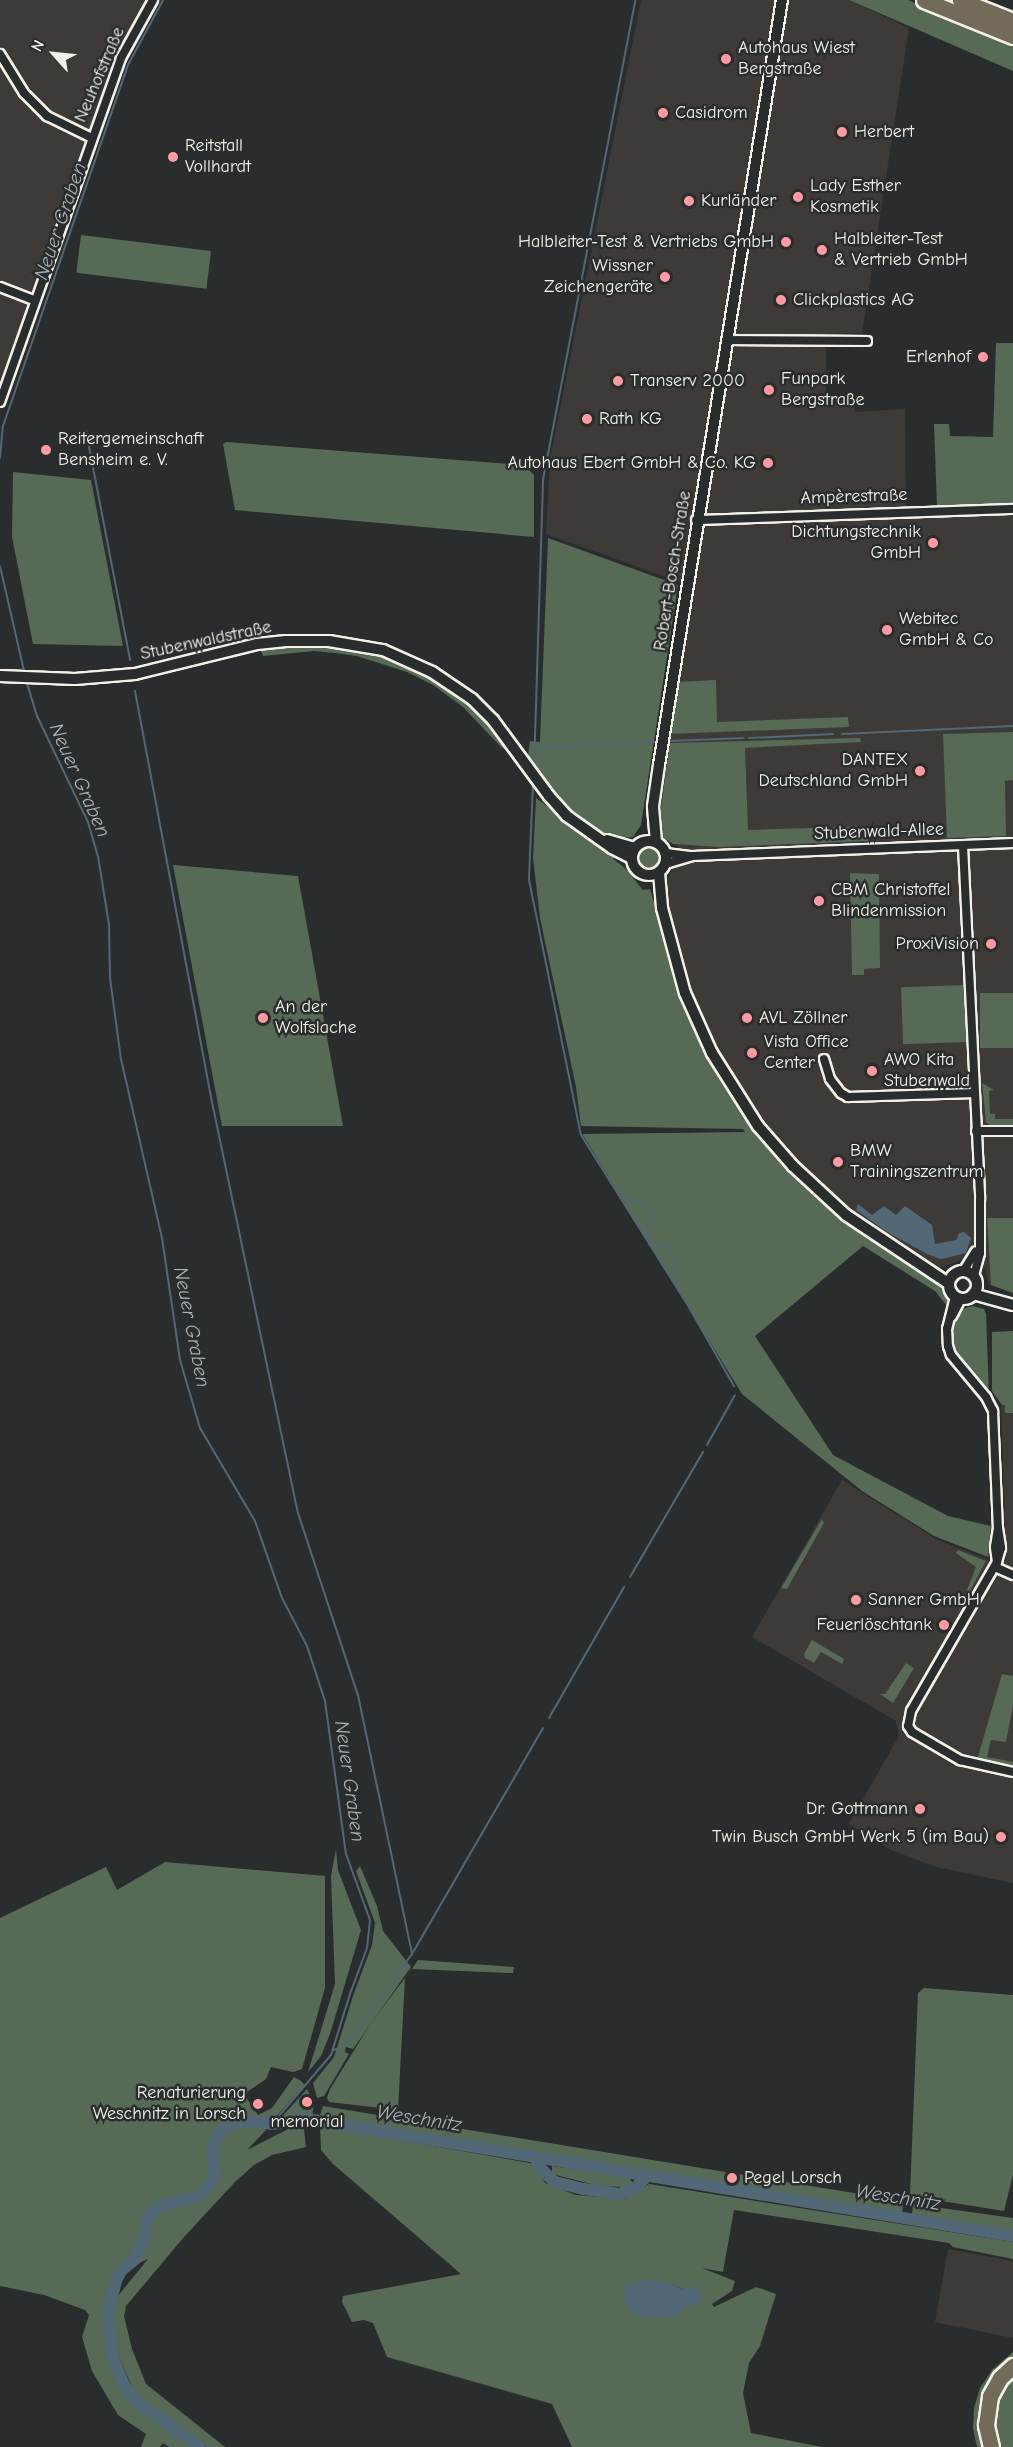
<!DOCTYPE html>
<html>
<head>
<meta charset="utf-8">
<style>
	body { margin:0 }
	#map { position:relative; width:1013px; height:2447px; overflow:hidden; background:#2a2d2e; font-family:"Comic Neue",sans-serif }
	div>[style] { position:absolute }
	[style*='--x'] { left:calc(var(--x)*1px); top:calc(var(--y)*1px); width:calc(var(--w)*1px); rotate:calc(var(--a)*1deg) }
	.built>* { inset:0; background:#3d3a38 }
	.green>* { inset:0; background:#566a55; transform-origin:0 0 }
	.round { border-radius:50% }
	.water>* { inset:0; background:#526876 }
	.stream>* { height:2px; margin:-1px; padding:0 1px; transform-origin:1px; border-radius:1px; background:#526876 }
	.river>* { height:12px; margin:-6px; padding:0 6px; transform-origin:6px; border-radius:6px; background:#526876 }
	.roads { filter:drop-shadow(2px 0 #f4f1e8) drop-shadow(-2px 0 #f4f1e8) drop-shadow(0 2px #f4f1e8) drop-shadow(0 -2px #f4f1e8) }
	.street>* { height:8px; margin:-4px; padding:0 4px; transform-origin:4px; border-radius:4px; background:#2a2d2e }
	.secondary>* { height:10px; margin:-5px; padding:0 5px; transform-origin:5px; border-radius:5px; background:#2a2d2e }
	.secondary>.ring { margin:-5px; padding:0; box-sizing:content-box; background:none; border:10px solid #2a2d2e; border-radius:50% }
	.highway>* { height:15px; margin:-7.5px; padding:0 7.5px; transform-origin:7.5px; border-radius:7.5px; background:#736b5a }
	.dots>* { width:16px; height:16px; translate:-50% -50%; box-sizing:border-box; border:3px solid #2a2d2e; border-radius:50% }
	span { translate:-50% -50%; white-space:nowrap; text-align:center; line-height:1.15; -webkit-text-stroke:5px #2a2d2e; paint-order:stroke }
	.poi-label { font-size:18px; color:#f4f1e8 }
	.left { translate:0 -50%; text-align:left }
	.right { translate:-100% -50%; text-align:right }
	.street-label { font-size:18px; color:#f4f1e8 }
	.water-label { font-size:20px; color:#abb3b5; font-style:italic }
	.north { position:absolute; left:24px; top:24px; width:60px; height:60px; -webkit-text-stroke:4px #2a2d2e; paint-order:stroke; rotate:297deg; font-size:16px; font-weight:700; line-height:24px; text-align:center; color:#f4f1e8 }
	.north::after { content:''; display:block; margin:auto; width:21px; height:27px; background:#f4f1e8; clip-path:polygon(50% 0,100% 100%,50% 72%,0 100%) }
</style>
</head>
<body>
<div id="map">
	<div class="built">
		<i style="clip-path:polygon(0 0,150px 0,118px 56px,33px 305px,0 384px)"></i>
		<i style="clip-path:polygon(641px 0,849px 0,909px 28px,862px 333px,826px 334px,826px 404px,854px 404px,855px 412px,905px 409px,906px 515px,1013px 515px,1013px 1293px,989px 1285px,984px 1265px,967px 1258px,939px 1268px,925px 1262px,845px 1210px,775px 1142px,728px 1073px,704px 1028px,685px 980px,663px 891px,672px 870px,678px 866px,678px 846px,666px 841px,657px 829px,686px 584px,546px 534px,550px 459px)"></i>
		<i style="clip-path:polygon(999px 1332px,1013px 1332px,1013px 1883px,936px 1867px,891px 1850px,849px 1824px,899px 1736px,896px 1721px,752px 1637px,842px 1480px,936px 1539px,988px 1560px,1006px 1561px)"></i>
		<i style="clip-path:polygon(948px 2249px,1013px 2261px,1013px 2338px,935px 2322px)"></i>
	</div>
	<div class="green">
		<i style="clip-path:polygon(849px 0,908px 0,1013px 46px,1013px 71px)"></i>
		<i style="left:81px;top:235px;width:131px;height:38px;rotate:7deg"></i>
		<i style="clip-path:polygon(996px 343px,1013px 343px,1013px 504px,937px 507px,934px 424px,949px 424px,950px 436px,993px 437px)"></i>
		<i style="clip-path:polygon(226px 442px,524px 465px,534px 475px,534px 537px,235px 510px,223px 444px)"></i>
		<i style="clip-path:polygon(13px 472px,91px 480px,123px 646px,33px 644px,12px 537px)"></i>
		<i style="clip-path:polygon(548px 538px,678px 585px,641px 825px,633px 837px,624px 838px,622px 841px,595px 830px,569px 811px,528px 756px,530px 741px,540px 742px)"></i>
		<i style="clip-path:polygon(313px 642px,372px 651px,416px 667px,478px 709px,507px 743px,503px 749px,463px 707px,433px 685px,407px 672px,357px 656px,335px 653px,314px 651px,263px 656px,261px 651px,265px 646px)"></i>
		<i style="clip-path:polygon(716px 680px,717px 722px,848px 717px,849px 727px,669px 734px,676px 682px)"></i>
		<i style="clip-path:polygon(1013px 732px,1013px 780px,1005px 781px,1006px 836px,947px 838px,943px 734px)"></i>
		<i style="clip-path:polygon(860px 738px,861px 742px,745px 748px,748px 830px,870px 826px,869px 841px,719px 847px,673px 844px,663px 837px,658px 829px,670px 743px)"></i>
		<i style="clip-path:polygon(536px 798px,617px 855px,613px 859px,625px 868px,643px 890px,650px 889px,679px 986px,709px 1054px,754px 1128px,820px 1199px,868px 1238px,944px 1283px,950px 1301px,948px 1307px,935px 1291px,863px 1246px,755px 1336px,833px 1455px,948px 1516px,991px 1526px,988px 1557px,934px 1536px,862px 1491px,742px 1394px,582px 1134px,745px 1132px,743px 1129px,581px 1126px,576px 1087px,540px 918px,533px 858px)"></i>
		<i class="round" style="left:637px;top:847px;width:24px;height:24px"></i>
		<i style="clip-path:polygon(173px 865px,298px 876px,343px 1126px,222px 1126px)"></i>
		<i style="clip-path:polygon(850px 873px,879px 874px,880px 968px,864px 969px,864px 975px,852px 975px)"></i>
		<i style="left:965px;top:985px;width:57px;height:64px;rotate:88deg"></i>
		<i style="left:1013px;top:993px;width:55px;height:33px;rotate:90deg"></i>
		<i style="clip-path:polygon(982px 1083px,994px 1090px,989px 1091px,990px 1114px,995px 1114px,995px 1119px,1013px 1119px,1013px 1128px,992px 1127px,986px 1122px)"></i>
		<i style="clip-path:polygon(987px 1218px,1013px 1218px,1013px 1293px,991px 1285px)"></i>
		<i style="clip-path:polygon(973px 1306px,984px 1309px,986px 1314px,989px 1396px,960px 1361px,952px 1344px,952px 1326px,958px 1310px)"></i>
		<i style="clip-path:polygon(1013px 1331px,1013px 1413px,1005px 1413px,1005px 1405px,1002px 1405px,992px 1391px,992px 1332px)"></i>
		<i style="clip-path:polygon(822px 1519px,824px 1523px,787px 1589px,781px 1588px)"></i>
		<i style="clip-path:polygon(958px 1550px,986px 1561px,958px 1613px,976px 1567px,956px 1553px)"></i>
		<i style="clip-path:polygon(812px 1640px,844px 1659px,842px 1664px,821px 1652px,814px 1663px,805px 1658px,804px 1654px)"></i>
		<i style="clip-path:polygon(906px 1663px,914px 1668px,893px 1703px,880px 1694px,885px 1694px)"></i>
		<i style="clip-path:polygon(1002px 1674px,1013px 1676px,1013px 1705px,1006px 1742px,991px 1740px,987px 1757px,1013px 1762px,1013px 1766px,977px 1760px)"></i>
		<i style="clip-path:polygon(336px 1849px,338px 1870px,361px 1930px,330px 2034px,321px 2056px,308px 2072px,335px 1984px,331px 1876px)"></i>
		<i style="clip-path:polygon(evenodd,165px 1862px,325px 1876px,325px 1988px,302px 2069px,293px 2072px,271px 2067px,266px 2079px,244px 2094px,258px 2115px,272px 2108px,294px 2077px,300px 2080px,305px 2085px,271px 2122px,256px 2121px,266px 2130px,247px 2150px,288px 2129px,304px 2129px,306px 2147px,272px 2155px,254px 2165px,235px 2182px,184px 2237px,126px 2306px,124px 2316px,132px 2349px,146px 2384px,225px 2447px,206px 2447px,143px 2401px,133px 2389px,116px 2350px,112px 2303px,106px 2302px,107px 2342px,110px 2358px,121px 2386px,133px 2402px,194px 2447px,169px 2447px,163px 2443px,160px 2447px,141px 2447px,146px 2434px,118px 2415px,92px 2371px,82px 2337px,89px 2315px,85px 2310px,44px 2295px,0 2286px,0 1918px,106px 1867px,117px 1890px,165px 1862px,148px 2259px,113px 2302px,116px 2286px,126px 2269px,148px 2259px)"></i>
		<i style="clip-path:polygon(360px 1866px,377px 1906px,383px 1931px,411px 1967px,353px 2049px,346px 2047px,345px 2052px,349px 2054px,324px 2096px,317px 2098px,313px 2083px,334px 2057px,354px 1993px,372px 1945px,375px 1923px,356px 1871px)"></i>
		<i style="clip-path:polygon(418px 1960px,487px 1965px,514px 1967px,513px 1973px,412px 1969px)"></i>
		<i style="clip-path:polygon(405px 1978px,398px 2110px,329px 2102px,327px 2098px,330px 2089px,371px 2023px)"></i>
		<i style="clip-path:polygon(924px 1988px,1013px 1995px,1013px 2175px,1004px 2211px,910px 2196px,918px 1993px)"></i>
		<i style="clip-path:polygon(307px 2089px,314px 2103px,312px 2117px,278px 2121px)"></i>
		<i style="clip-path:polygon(323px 2106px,903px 2201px,902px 2217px,319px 2118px)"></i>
		<i style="clip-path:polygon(evenodd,320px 2126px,535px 2164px,545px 2183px,576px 2195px,624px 2199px,649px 2184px,1013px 2242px,1013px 2259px,953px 2247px,949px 2243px,734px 2210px,723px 2272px,702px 2268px,735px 2281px,732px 2291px,712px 2304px,714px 2307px,756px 2287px,776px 2294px,760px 2346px,749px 2363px,743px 2393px,751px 2433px,822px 2447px,884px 2447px,572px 2447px,552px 2404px,387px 2357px,373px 2323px,364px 2320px,352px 2322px,342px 2302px,343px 2296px,461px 2274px,333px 2164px,321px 2150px,320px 2126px,672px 2284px,682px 2289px,676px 2317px,662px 2316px,672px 2284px)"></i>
		<i style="clip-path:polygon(552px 2166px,629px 2177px,632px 2182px,625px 2187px,599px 2186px,552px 2174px)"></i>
		<i style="clip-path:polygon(913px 2204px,1013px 2218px,1013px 2232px,912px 2216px)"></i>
		<i style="clip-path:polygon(1013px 2352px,1013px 2361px,994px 2381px,986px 2447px,977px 2447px,973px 2428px,974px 2408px,980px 2388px,992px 2370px)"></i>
		<i style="clip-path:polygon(1013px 2379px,1013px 2447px,1000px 2447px,992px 2415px,997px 2399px)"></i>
	</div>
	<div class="water">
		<i style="clip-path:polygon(858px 1204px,872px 1215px,884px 1206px,896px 1215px,905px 1206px,932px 1225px,935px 1244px,956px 1240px,959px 1233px,964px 1232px,971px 1238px,966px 1253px,941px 1259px,927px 1254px,887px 1232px,856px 1210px)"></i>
		<i style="clip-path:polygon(649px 2279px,672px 2284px,682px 2289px,694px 2286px,701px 2294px,700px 2303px,685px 2307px,676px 2317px,642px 2317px,631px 2312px,624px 2299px,627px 2285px)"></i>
	</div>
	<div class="stream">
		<i style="--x:86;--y:431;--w:233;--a:79.1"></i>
		<i style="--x:0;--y:458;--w:32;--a:-85"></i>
		<i style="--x:3;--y:426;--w:384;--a:-70.9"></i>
		<i style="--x:129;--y:63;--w:72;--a:-61.6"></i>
		<i style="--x:0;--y:566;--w:112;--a:77.1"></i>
		<i style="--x:26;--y:680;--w:38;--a:73"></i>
		<i style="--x:37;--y:716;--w:118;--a:64.3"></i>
		<i style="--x:88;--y:822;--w:35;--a:74"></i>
		<i style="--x:98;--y:856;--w:70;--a:80.9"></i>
		<i style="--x:109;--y:925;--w:53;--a:88.9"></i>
		<i style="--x:110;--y:978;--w:82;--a:82.3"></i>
		<i style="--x:121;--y:1059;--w:184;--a:77.1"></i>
		<i style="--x:162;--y:1238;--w:123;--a:81.6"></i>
		<i style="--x:180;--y:1360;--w:71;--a:73.6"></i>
		<i style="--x:200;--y:1428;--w:108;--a:59.4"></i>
		<i style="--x:255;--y:1521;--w:82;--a:70.7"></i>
		<i style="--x:282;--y:1598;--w:54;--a:62.5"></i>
		<i style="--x:307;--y:1646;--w:58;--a:71.9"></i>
		<i style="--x:325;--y:1701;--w:154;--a:82.2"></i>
		<i style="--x:346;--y:1854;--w:70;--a:70"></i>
		<i style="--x:370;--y:1920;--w:28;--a:96"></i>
		<i style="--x:367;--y:1948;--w:49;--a:110.3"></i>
		<i style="--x:350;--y:1994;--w:64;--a:107.3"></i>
		<i style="--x:331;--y:2055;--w:91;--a:130.5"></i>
		<i style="--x:135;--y:691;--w:418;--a:79.4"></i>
		<i style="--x:212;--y:1102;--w:420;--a:78.2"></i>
		<i style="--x:298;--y:1513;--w:192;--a:71.8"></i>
		<i style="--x:358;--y:1695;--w:265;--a:78.2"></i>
		<i style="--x:842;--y:734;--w:171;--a:-2.7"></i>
		<i style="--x:749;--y:738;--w:84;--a:-2.7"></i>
		<i style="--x:670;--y:741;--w:73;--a:-2.4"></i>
		<i style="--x:535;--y:747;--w:119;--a:-2.4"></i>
		<i style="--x:534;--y:768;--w:288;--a:-88.2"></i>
		<i style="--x:543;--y:480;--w:489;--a:-79.1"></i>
		<i style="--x:533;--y:783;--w:97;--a:92.4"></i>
		<i style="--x:529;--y:880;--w:260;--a:78.5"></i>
		<i style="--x:581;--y:1135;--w:205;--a:57.9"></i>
		<i style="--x:690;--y:1309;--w:89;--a:60.3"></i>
		<i style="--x:620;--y:1198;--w:20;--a:11"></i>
		<i style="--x:640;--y:1202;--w:14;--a:36"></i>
		<i style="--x:651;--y:1210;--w:8;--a:83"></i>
		<i style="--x:652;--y:1218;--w:22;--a:106"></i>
		<i style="--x:649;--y:1244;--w:17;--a:7"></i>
		<i style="--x:666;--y:1246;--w:16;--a:50"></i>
		<i style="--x:676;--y:1258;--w:23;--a:97"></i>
		<i style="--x:707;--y:1445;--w:57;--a:-60.8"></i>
		<i style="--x:630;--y:1577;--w:145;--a:-59.7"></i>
		<i style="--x:549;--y:1718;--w:151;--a:-60.2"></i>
		<i style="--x:334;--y:2050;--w:14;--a:-25"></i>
		<i style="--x:347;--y:2044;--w:111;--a:-54.2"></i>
		<i style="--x:412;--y:1954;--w:261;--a:-59.9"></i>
	</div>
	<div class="river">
		<i style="--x:535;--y:2157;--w:15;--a:62"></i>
		<i style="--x:542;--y:2170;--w:18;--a:43"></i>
		<i style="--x:555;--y:2182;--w:30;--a:14"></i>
		<i style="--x:584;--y:2189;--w:36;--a:8"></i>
		<i style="--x:620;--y:2194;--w:17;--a:-24"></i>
		<i style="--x:636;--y:2187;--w:16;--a:-45"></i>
		<i style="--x:199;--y:2447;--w:78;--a:-143.9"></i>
		<i style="--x:136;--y:2401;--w:20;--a:-127"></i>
		<i style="--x:124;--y:2385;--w:32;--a:-112"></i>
		<i style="--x:112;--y:2355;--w:42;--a:-95.4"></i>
		<i style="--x:108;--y:2313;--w:34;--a:-76"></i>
		<i style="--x:116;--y:2280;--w:12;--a:-59"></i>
		<i style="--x:122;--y:2270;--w:17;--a:-40"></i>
		<i style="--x:135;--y:2259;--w:25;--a:-67"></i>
		<i style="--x:145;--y:2236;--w:15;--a:-86"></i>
		<i style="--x:146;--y:2221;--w:12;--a:-55"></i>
		<i style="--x:153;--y:2211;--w:11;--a:-34"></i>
		<i style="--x:162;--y:2205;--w:35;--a:-13"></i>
		<i style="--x:196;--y:2197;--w:9;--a:-32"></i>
		<i style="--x:204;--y:2192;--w:20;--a:-57"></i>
		<i style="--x:215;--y:2175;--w:22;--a:-98"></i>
		<i style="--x:212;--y:2153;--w:12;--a:-76"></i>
		<i style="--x:215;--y:2141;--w:12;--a:-59"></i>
		<i style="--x:221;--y:2131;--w:14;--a:-36"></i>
		<i style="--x:232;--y:2123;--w:13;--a:-9"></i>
		<i style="--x:245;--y:2121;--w:27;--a:6"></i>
		<i style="--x:272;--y:2124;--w:34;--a:-8"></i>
		<i style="--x:306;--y:2119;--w:717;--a:9.4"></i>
	</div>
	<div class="roads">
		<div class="street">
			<i style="--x:0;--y:54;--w:46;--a:58.4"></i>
			<i style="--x:24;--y:93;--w:33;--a:45"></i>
			<i style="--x:47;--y:116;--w:50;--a:26.1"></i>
			<i style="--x:0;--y:287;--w:36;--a:21"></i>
			<i style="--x:727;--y:340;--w:140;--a:0.4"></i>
			<i style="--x:0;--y:402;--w:365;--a:-70.6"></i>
			<i style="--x:121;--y:58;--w:66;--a:-61.1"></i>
			<i style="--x:696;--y:520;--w:317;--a:-2"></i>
			<i style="--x:963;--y:846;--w:353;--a:87.2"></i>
			<i style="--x:980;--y:1199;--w:54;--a:90"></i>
			<i style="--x:980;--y:1253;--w:24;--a:105"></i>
			<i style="--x:666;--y:853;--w:26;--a:7"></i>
			<i style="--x:692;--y:856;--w:321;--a:-2.3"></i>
			<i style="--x:666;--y:864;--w:27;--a:-17"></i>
			<i style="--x:824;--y:1059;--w:21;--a:73"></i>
			<i style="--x:830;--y:1079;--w:18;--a:52"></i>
			<i style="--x:841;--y:1093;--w:8;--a:30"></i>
			<i style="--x:848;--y:1097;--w:127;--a:-1.8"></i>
			<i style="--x:976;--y:1131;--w:37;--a:0"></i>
			<i style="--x:964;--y:1270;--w:22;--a:-58"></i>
			<i style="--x:955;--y:1297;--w:33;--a:104"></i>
			<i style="--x:947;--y:1329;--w:17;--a:87"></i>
			<i style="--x:948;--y:1346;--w:9;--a:72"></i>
			<i style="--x:951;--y:1355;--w:55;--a:50.2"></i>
			<i style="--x:986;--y:1397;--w:16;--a:63"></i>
			<i style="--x:993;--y:1411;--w:117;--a:87.6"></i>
			<i style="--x:952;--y:1316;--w:19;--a:-62"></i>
			<i style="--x:997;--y:1562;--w:15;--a:-98"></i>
			<i style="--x:995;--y:1547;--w:19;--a:-81"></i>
			<i style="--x:998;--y:1528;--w:20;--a:81"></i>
			<i style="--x:1001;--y:1548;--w:15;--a:106"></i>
			<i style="--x:997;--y:1562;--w:172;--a:120"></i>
			<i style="--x:911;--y:1711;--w:15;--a:101"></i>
			<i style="--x:908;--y:1726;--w:7;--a:56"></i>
			<i style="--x:912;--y:1732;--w:56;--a:30.3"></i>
			<i style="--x:960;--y:1760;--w:54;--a:12.8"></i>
			<i style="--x:995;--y:1567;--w:20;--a:24"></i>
		</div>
		<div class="secondary">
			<i style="--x:0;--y:676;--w:75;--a:2.3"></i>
			<i style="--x:75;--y:679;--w:60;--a:-4.8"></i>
			<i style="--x:135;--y:674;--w:126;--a:-13.8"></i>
			<i style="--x:257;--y:644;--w:29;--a:-6"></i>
			<i style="--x:286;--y:641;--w:43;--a:0"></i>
			<i style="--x:329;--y:641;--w:55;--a:9.5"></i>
			<i style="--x:383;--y:650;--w:54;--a:24.2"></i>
			<i style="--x:432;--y:672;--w:48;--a:34"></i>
			<i style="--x:472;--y:699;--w:30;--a:45"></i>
			<i style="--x:493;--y:720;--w:94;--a:53.6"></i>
			<i style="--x:549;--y:796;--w:27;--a:48"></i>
			<i style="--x:567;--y:816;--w:55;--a:35.4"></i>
			<i style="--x:612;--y:848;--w:22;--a:27"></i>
			<i style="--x:607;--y:840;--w:29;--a:16"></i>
			<i class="ring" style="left:632px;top:841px;width:24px;height:24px"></i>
			<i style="--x:656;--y:842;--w:36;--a:-95"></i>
			<i style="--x:653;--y:806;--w:41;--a:-81.7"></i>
			<i style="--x:659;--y:765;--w:775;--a:-80.87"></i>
			<i style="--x:659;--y:873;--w:35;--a:85"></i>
			<i style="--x:662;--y:908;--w:88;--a:74.9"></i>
			<i style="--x:685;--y:993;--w:66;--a:65.8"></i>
			<i style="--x:712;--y:1053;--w:86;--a:57.8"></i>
			<i style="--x:758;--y:1126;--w:53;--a:48.8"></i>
			<i style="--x:793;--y:1166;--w:72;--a:42.8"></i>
			<i style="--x:846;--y:1215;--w:123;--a:33.7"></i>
			<i class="ring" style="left:949px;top:1271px;width:18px;height:18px"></i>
			<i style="--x:973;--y:1294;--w:41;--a:15.4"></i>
		</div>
		<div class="highway">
			<i style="--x:924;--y:0;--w:96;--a:22"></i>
			<i style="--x:960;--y:0;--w:57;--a:21.6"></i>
			<i style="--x:991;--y:2447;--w:23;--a:-103"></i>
			<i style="--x:986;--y:2425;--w:29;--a:-82"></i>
			<i style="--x:990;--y:2396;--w:21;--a:-61"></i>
			<i style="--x:1000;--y:2378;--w:18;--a:-43"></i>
		</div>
	</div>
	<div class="dots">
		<i style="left:726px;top:59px;background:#ff9aa2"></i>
		<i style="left:663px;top:113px;background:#ff9aa2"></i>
		<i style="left:842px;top:132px;background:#ff9aa2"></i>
		<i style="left:173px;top:157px;background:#ff9aa2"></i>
		<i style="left:798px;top:197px;background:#ff9aa2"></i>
		<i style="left:689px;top:201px;background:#ff9aa2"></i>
		<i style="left:786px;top:242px;background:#ff9aa2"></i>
		<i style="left:822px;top:250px;background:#ff9aa2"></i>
		<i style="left:665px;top:277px;background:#ff9aa2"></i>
		<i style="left:781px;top:300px;background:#ff9aa2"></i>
		<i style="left:983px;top:357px;background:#ff9aa2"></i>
		<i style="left:618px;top:381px;background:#ff9aa2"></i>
		<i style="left:769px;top:390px;background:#ff9aa2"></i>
		<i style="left:587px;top:419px;background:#ff9aa2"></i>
		<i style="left:46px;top:450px;background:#ff9aa2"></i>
		<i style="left:768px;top:463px;background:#ff9aa2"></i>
		<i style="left:933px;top:543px;background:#ff9aa2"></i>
		<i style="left:887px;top:630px;background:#ff9aa2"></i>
		<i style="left:920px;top:771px;background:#ff9aa2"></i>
		<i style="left:819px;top:901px;background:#ff9aa2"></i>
		<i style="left:991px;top:944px;background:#ff9aa2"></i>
		<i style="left:263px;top:1018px;background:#ff9aa2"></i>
		<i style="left:747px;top:1018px;background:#ff9aa2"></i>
		<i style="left:752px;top:1053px;background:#ff9aa2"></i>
		<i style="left:872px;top:1071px;background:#ff9aa2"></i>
		<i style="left:838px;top:1162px;background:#ff9aa2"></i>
		<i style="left:856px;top:1600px;background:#ff9aa2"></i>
		<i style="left:944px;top:1625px;background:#ff9aa2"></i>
		<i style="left:920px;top:1809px;background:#ff9aa2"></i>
		<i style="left:1001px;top:1837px;background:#ff9aa2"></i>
		<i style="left:307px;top:2102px;background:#ff9aa2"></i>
		<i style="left:258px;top:2104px;background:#ff9aa2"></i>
		<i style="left:732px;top:2178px;background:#ff9aa2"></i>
	</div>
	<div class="poi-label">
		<span class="left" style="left:738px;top:59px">Autohaus Wiest<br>Bergstraße</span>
		<span class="left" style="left:675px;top:113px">Casidrom</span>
		<span class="left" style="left:854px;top:132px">Herbert</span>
		<span class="left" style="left:185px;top:157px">Reitstall<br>Vollhardt</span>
		<span class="left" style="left:810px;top:197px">Lady Esther<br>Kosmetik</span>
		<span class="left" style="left:701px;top:201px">Kurländer</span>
		<span class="left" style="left:834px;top:250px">Halbleiter-Test<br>&amp; Vertrieb GmbH</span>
		<span class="right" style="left:774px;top:242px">Halbleiter-Test &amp; Vertriebs GmbH</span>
		<span class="right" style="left:653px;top:277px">Wissner<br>Zeichengeräte</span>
		<span class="left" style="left:793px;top:300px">Clickplastics AG</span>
		<span class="right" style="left:971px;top:357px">Erlenhof</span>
		<span class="left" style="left:781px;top:390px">Funpark<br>Bergstraße</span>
		<span class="left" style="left:630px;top:381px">Transerv 2000</span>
		<span class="left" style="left:599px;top:419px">Rath KG</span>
		<span class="left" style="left:58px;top:450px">Reitergemeinschaft<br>Bensheim e. V.</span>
		<span class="right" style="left:756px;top:463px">Autohaus Ebert GmbH &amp; Co. KG</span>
		<span class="right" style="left:921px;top:543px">Dichtungstechnik<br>GmbH</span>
		<span class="left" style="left:899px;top:630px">Webitec<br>GmbH &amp; Co</span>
		<span class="right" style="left:908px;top:771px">DANTEX<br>Deutschland GmbH</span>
		<span class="left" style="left:831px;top:901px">CBM Christoffel<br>Blindenmission</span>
		<span class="right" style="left:979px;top:944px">ProxiVision</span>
		<span class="left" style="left:275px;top:1018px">An der<br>Wolfslache</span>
		<span class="left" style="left:759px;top:1018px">AVL Zöllner</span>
		<span class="left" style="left:764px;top:1053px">Vista Office<br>Center</span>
		<span class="left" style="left:884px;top:1071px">AWO Kita<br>Stubenwald</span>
		<span class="left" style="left:850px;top:1162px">BMW<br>Trainingszentrum</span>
		<span class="left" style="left:868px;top:1600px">Sanner GmbH</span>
		<span class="right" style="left:932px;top:1625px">Feuerlöschtank</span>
		<span class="right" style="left:908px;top:1809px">Dr. Gottmann</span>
		<span class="right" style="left:989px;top:1837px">Twin Busch GmbH Werk 5 (im Bau)</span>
		<span class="right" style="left:246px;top:2104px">Renaturierung<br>Weschnitz in Lorsch</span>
		<span style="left:307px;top:2122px">memorial</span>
		<span class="left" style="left:744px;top:2178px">Pegel Lorsch</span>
	</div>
	<div class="street-label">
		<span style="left:100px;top:75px;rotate:-67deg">Neuhofstraße</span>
		<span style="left:854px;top:497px;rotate:-2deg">Ampèrestraße</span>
		<span style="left:673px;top:571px;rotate:-81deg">Robert-Bosch-Straße</span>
		<span style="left:206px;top:641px;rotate:-12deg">Stubenwaldstraße</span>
		<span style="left:879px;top:832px;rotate:-2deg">Stubenwald-Allee</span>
	</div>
	<div class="water-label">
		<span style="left:60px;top:221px;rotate:-71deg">Neuer Graben</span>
		<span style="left:80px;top:780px;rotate:66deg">Neuer Graben</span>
		<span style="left:192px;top:1327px;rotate:79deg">Neuer Graben</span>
		<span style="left:350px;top:1781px;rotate:82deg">Neuer Graben</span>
		<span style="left:419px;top:2118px;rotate:9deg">Weschnitz</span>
		<span style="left:898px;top:2197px;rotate:9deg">Weschnitz</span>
	</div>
	<div class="north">N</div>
</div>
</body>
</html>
